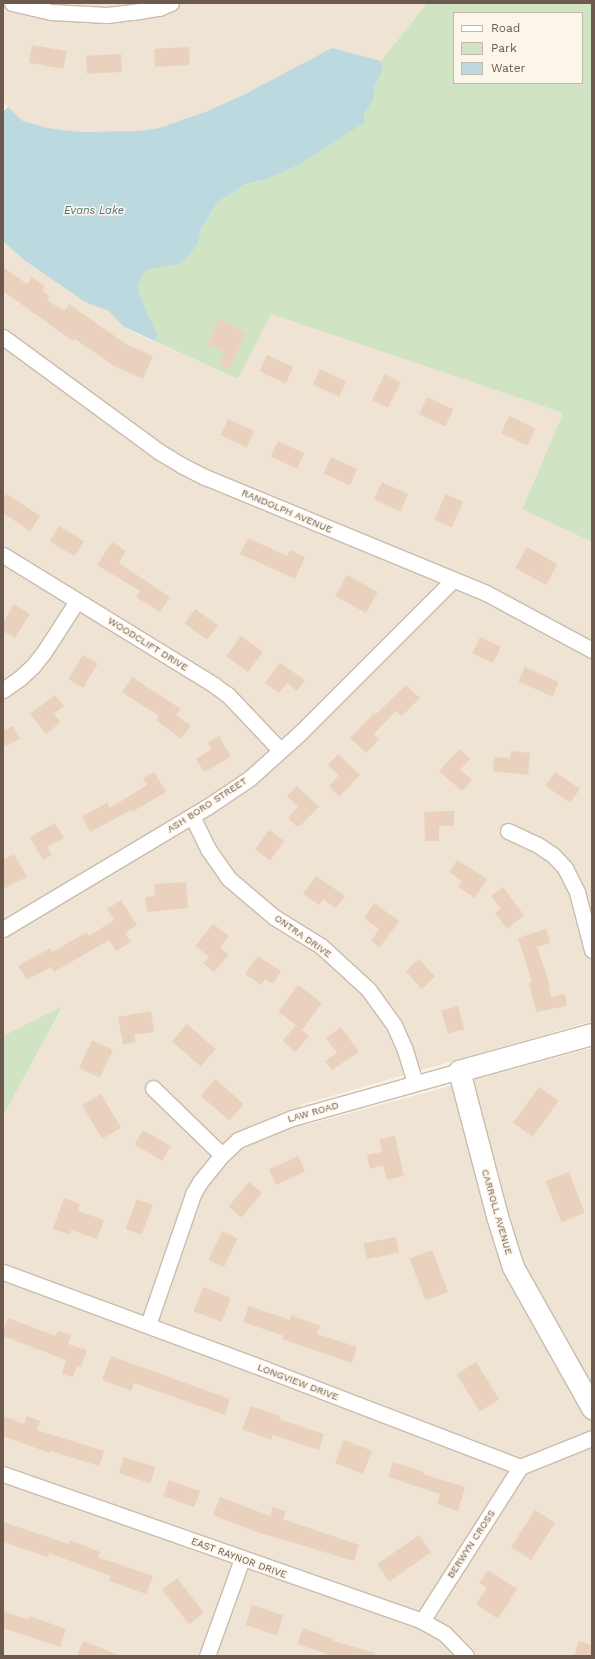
<!DOCTYPE html>
<html>
<head>
<meta charset="utf-8">
<style>
	body { margin:0 }
	#map { position:relative; width:595px; height:1659px; overflow:hidden; background:#f9f1e3; font-family:"Work Sans",sans-serif }
	div>[style] { position:absolute }
	[style*='--x'] { left:calc(var(--x)*1px); top:calc(var(--y)*1px); width:calc(var(--w)*1px); rotate:calc(var(--a)*1deg) }
	.residential>* { inset:0; background:#efe3d3 }
	.green>* { inset:0; background:#d0e4c4 }
	.water>* { inset:0; background:#bbd9df }
	.building>* { inset:0; background:#ead1be; transform-origin:0 0 }
	.roads { filter:drop-shadow(1px 0 #cabbae) drop-shadow(-1px 0 #cabbae) drop-shadow(0 1px #cabbae) drop-shadow(0 -1px #cabbae) }
	.street>* { height:15px; margin:-7.5px; padding:0 7.5px; transform-origin:7.5px; border-radius:7.5px; background:#fff }
	.secondary>* { height:21px; margin:-10.5px; padding:0 10.5px; transform-origin:10.5px; border-radius:10.5px; background:#fff }
	span { translate:-50% -50%; white-space:nowrap; text-align:center; line-height:1.15; -webkit-text-stroke:3px #fcf5e9; paint-order:stroke }
	.street-label { font-size:10px; color:#6d594d }
	.water-label { font-size:11px; color:#4a747e; font-style:italic }
	.frame { position:absolute; inset:0; border:4px solid #6d594d; pointer-events:none }
	.legend { position:absolute; left:453px; top:12px; width:130px; height:72px; box-sizing:border-box; background:#fcf5e9; border:1px solid #c3b7ab; margin:0; padding:5px 7px; list-style:none; font-size:12px; color:#6d594d }
	.legend li { display:flex; align-items:center; gap:8px; height:20px }
	.legend b { width:20px; border:1px solid #c3b7ab }
</style>
</head>
<body>
<div id="map">
	<div class="residential">
		<i style="clip-path:polygon(3px 3px,427px 3px,381px 61px,332px 48px,243px 95px,208px 111px,159px 128px,139px 131px,79px 132px,48px 128px,23px 121px,8px 107px,3px 100px)"></i>
		<i style="clip-path:polygon(3px 241px,24px 260px,85px 302px,109px 311px,123px 326px,139px 335px,238px 379px,271px 314px,563px 413px,522px 508px,592px 542px,592px 1021px,300px 1105px,306px 1125px,592px 1048px,592px 1656px,3px 1656px,3px 1116px,63px 1007px,3px 1036px)"></i>
	</div>
	<div class="green">
		<i style="clip-path:polygon(evenodd,427px 3px,592px 3px,592px 542px,522px 509px,563px 413px,271px 314px,238px 379px,154px 341px,158px 336px,142px 301px,138px 285px,146px 270px,157px 268px,198px 244px,201px 228px,218px 202px,244px 185px,270px 178px,297px 166px,364px 115px,374px 99px,374px 88px,383px 70px,381px 61px,427px 3px,454px 13px,582px 13px,582px 83px,454px 83px,454px 13px)"></i>
		<i style="clip-path:polygon(63px 1006px,3px 1116px,3px 1036px)"></i>
	</div>
	<div class="water">
		<i style="clip-path:polygon(332px 48px,381px 61px,383px 70px,374px 88px,374px 99px,364px 115px,365px 122px,297px 166px,270px 178px,244px 185px,218px 202px,201px 228px,198px 244px,182px 263px,146px 270px,138px 285px,142px 301px,158px 336px,154px 341px,123px 326px,109px 311px,85px 302px,24px 260px,3px 241px,3px 112px,8px 107px,23px 121px,48px 128px,79px 132px,139px 131px,159px 128px,208px 111px,243px 95px)"></i>
	</div>
	<div class="building">
		<i style="left:32px;top:45px;width:35px;height:18px;rotate:10deg"></i>
		<i style="left:189px;top:47px;width:18px;height:35px;rotate:87deg"></i>
		<i style="left:121px;top:54px;width:18px;height:35px;rotate:87deg"></i>
		<i style="clip-path:polygon(3px 267px,27px 284px,32px 277px,45px 286px,42px 291px,50px 296px,47px 300px,64px 311px,69px 304px,126px 344px,153px 356px,143px 379px,114px 366px,75px 339px,73px 341px,3px 291px)"></i>
		<i style="clip-path:polygon(219px 319px,246px 332px,229px 370px,218px 364px,224px 352px,207px 344px)"></i>
		<i style="left:267px;top:355px;width:29px;height:18px;rotate:25deg"></i>
		<i style="left:320px;top:369px;width:29px;height:17px;rotate:25deg"></i>
		<i style="left:385px;top:374px;width:18px;height:29px;rotate:27deg"></i>
		<i style="left:427px;top:397px;width:29px;height:19px;rotate:25deg"></i>
		<i style="left:509px;top:416px;width:29px;height:19px;rotate:25deg"></i>
		<i style="left:228px;top:419px;width:29px;height:18px;rotate:25deg"></i>
		<i style="left:278px;top:441px;width:29px;height:17px;rotate:25deg"></i>
		<i style="left:331px;top:457px;width:29px;height:18px;rotate:25deg"></i>
		<i style="left:382px;top:482px;width:29px;height:19px;rotate:25deg"></i>
		<i style="clip-path:polygon(7px 494px,40px 516px,30px 531px,3px 513px,3px 499px)"></i>
		<i style="left:446px;top:494px;width:19px;height:28px;rotate:25deg"></i>
		<i style="left:59px;top:526px;width:29px;height:18px;rotate:31deg"></i>
		<i style="clip-path:polygon(248px 538px,287px 556px,290px 550px,305px 557px,295px 579px,240px 554px)"></i>
		<i style="clip-path:polygon(112px 542px,126px 551px,119px 563px,170px 597px,160px 612px,136px 597px,140px 591px,97px 565px)"></i>
		<i style="left:527px;top:547px;width:35px;height:24px;rotate:29deg"></i>
		<i style="left:347px;top:575px;width:35px;height:24px;rotate:29deg"></i>
		<i style="clip-path:polygon(14px 604px,30px 614px,15px 638px,3px 631px,3px 623px)"></i>
		<i style="left:195px;top:609px;width:28px;height:18px;rotate:35deg"></i>
		<i style="left:241px;top:636px;width:27px;height:25px;rotate:36deg"></i>
		<i style="left:480px;top:637px;width:23px;height:18px;rotate:25deg"></i>
		<i style="left:83px;top:655px;width:17px;height:28px;rotate:31deg"></i>
		<i style="clip-path:polygon(280px 663px,305px 680px,297px 691px,287px 683px,279px 693px,265px 683px)"></i>
		<i style="left:525px;top:667px;width:37px;height:16px;rotate:24deg"></i>
		<i style="clip-path:polygon(132px 677px,181px 709px,176px 715px,191px 726px,181px 739px,156px 720px,159px 716px,122px 692px)"></i>
		<i style="clip-path:polygon(406px 685px,420px 698px,402px 716px,396px 711px,374px 734px,379px 739px,366px 753px,350px 738px,374px 713px,376px 714px)"></i>
		<i style="clip-path:polygon(55px 695px,64px 706px,54px 714px,61px 722px,46px 734px,30px 714px)"></i>
		<i style="clip-path:polygon(13px 726px,20px 739px,3px 747px,3px 731px)"></i>
		<i style="clip-path:polygon(219px 736px,231px 757px,204px 772px,196px 759px,212px 749px,208px 742px)"></i>
		<i style="clip-path:polygon(460px 749px,470px 759px,460px 770px,472px 780px,462px 791px,439px 771px)"></i>
		<i style="clip-path:polygon(511px 751px,530px 753px,528px 775px,493px 771px,494px 757px,510px 758px)"></i>
		<i style="clip-path:polygon(338px 754px,360px 775px,339px 797px,329px 786px,339px 775px,328px 765px)"></i>
		<i style="clip-path:polygon(154px 772px,166px 792px,132px 812px,131px 810px,90px 832px,82px 816px,107px 803px,110px 808px,147px 785px,143px 778px)"></i>
		<i style="left:555px;top:772px;width:30px;height:17px;rotate:34deg"></i>
		<i style="clip-path:polygon(297px 786px,319px 807px,300px 826px,296px 826px,288px 818px,298px 807px,287px 796px)"></i>
		<i style="clip-path:polygon(454px 811px,454px 826px,439px 826px,439px 841px,425px 841px,424px 812px)"></i>
		<i style="clip-path:polygon(55px 823px,64px 838px,47px 847px,52px 855px,43px 860px,30px 837px)"></i>
		<i style="left:269px;top:830px;width:19px;height:24px;rotate:36deg"></i>
		<i style="clip-path:polygon(14px 854px,27px 877px,3px 889px,3px 860px)"></i>
		<i style="clip-path:polygon(457px 860px,487px 879px,475px 898px,458px 887px,462px 881px,449px 872px)"></i>
		<i style="clip-path:polygon(316px 876px,345px 896px,336px 908px,323px 899px,319px 905px,303px 894px)"></i>
		<i style="clip-path:polygon(186px 882px,188px 908px,147px 912px,145px 897px,155px 896px,154px 884px)"></i>
		<i style="clip-path:polygon(503px 887px,524px 915px,507px 929px,495px 913px,501px 909px,491px 896px)"></i>
		<i style="clip-path:polygon(121px 900px,137px 925px,125px 933px,131px 942px,116px 951px,109px 940px,54px 972px,51px 967px,27px 980px,18px 966px,50px 948px,52px 952px,87px 932px,89px 936px,114px 920px,107px 909px)"></i>
		<i style="clip-path:polygon(374px 903px,399px 921px,380px 947px,371px 941px,379px 929px,364px 918px)"></i>
		<i style="clip-path:polygon(213px 924px,229px 936px,220px 948px,229px 954px,214px 972px,203px 963px,209px 957px,195px 946px)"></i>
		<i style="clip-path:polygon(546px 929px,550px 943px,537px 947px,548px 979px,551px 997px,565px 994px,567px 1006px,536px 1012px,529px 983px,532px 982px,518px 938px)"></i>
		<i style="clip-path:polygon(258px 956px,281px 971px,273px 984px,265px 979px,261px 985px,245px 974px)"></i>
		<i style="left:419px;top:959px;width:24px;height:18px;rotate:48deg"></i>
		<i style="left:298px;top:985px;width:30px;height:33px;rotate:37deg"></i>
		<i style="left:458px;top:1006px;width:24px;height:17px;rotate:75deg"></i>
		<i style="clip-path:polygon(151px 1011px,154px 1032px,134px 1035px,136px 1042px,123px 1045px,118px 1017px)"></i>
		<i style="left:187px;top:1024px;width:38px;height:23px;rotate:41deg"></i>
		<i style="left:296px;top:1025px;width:17px;height:21px;rotate:40deg"></i>
		<i style="clip-path:polygon(341px 1027px,359px 1052px,332px 1070px,325px 1061px,337px 1053px,326px 1038px)"></i>
		<i style="left:92px;top:1040px;width:23px;height:31px;rotate:25deg"></i>
		<i style="left:215px;top:1079px;width:38px;height:22px;rotate:41deg"></i>
		<i style="left:539px;top:1087px;width:24px;height:44px;rotate:36deg"></i>
		<i style="left:101px;top:1094px;width:39px;height:22px;rotate:59deg"></i>
		<i style="left:143px;top:1130px;width:32px;height:17px;rotate:30deg"></i>
		<i style="clip-path:polygon(395px 1136px,404px 1176px,387px 1180px,383px 1165px,370px 1169px,367px 1155px,382px 1152px,379px 1139px)"></i>
		<i style="left:298px;top:1156px;width:17px;height:32px;rotate:65deg"></i>
		<i style="left:569px;top:1172px;width:44px;height:25px;rotate:69deg"></i>
		<i style="left:249px;top:1182px;width:17px;height:32px;rotate:40deg"></i>
		<i style="clip-path:polygon(64px 1198px,80px 1204px,78px 1211px,104px 1220px,97px 1239px,71px 1230px,70px 1235px,53px 1229px)"></i>
		<i style="left:137px;top:1199px;width:17px;height:32px;rotate:21deg"></i>
		<i style="left:222px;top:1231px;width:17px;height:32px;rotate:25deg"></i>
		<i style="left:396px;top:1237px;width:16px;height:33px;rotate:79deg"></i>
		<i style="left:432px;top:1250px;width:45px;height:24px;rotate:69deg"></i>
		<i style="left:203px;top:1287px;width:30px;height:26px;rotate:21deg"></i>
		<i style="clip-path:polygon(249px 1306px,290px 1320px,291px 1315px,320px 1326px,317px 1334px,357px 1347px,352px 1363px,282px 1339px,284px 1336px,243px 1322px)"></i>
		<i style="clip-path:polygon(8px 1318px,56px 1336px,58px 1331px,71px 1335px,68px 1344px,87px 1350px,81px 1367px,77px 1366px,73px 1377px,62px 1374px,66px 1360px,3px 1336px,3px 1330px)"></i>
		<i style="clip-path:polygon(111px 1356px,230px 1399px,225px 1415px,134px 1383px,131px 1391px,102px 1380px)"></i>
		<i style="left:476px;top:1362px;width:44px;height:23px;rotate:58deg"></i>
		<i style="clip-path:polygon(251px 1406px,280px 1416px,279px 1419px,324px 1434px,319px 1450px,273px 1435px,271px 1440px,242px 1429px)"></i>
		<i style="clip-path:polygon(3px 1416px,24px 1424px,27px 1416px,40px 1421px,37px 1430px,104px 1451px,99px 1466px,51px 1451px,50px 1453px,3px 1436px)"></i>
		<i style="left:344px;top:1440px;width:30px;height:25px;rotate:21deg"></i>
		<i style="left:124px;top:1457px;width:33px;height:17px;rotate:18deg"></i>
		<i style="clip-path:polygon(393px 1462px,424px 1472px,423px 1474px,465px 1487px,458px 1511px,437px 1504px,440px 1494px,388px 1477px)"></i>
		<i style="left:169px;top:1480px;width:33px;height:17px;rotate:20deg"></i>
		<i style="clip-path:polygon(220px 1497px,270px 1516px,273px 1507px,286px 1511px,283px 1519px,359px 1545px,354px 1561px,254px 1531px,213px 1515px)"></i>
		<i style="left:535px;top:1510px;width:24px;height:44px;rotate:33deg"></i>
		<i style="clip-path:polygon(3px 1522px,69px 1544px,70px 1540px,100px 1552px,98px 1557px,153px 1576px,146px 1594px,109px 1581px,111px 1576px,49px 1553px,48px 1557px,3px 1542px)"></i>
		<i style="left:419px;top:1535px;width:21px;height:51px;rotate:55deg"></i>
		<i style="clip-path:polygon(488px 1570px,517px 1589px,498px 1619px,476px 1604px,487px 1588px,479px 1583px)"></i>
		<i style="left:177px;top:1578px;width:44px;height:19px;rotate:52deg"></i>
		<i style="left:252px;top:1605px;width:33px;height:21px;rotate:18deg"></i>
		<i style="clip-path:polygon(3px 1611px,28px 1620px,29px 1616px,66px 1629px,60px 1647px,3px 1628px)"></i>
		<i style="clip-path:polygon(303px 1628px,333px 1639px,333px 1641px,375px 1653px,374px 1656px,333px 1656px,297px 1644px)"></i>
		<i style="clip-path:polygon(83px 1641px,119px 1655px,119px 1656px,77px 1656px)"></i>
		<i style="clip-path:polygon(579px 1641px,592px 1645px,592px 1656px,574px 1656px)"></i>
	</div>
	<div class="roads">
		<div class="street">
			<i style="--x:12;--y:3;--w:40;--a:13"></i>
			<i style="--x:51;--y:12;--w:56;--a:3.1"></i>
			<i style="--x:107;--y:15;--w:26;--a:-7"></i>
			<i style="--x:133;--y:12;--w:26;--a:-9"></i>
			<i style="--x:159;--y:8;--w:13;--a:-23"></i>
			<i style="--x:3;--y:337;--w:192;--a:36.3"></i>
			<i style="--x:158;--y:451;--w:27;--a:31"></i>
			<i style="--x:181;--y:465;--w:27;--a:27"></i>
			<i style="--x:205;--y:477;--w:304;--a:22.4"></i>
			<i style="--x:486;--y:593;--w:120;--a:28.3"></i>
			<i style="--x:3;--y:555;--w:248;--a:31.6"></i>
			<i style="--x:214;--y:685;--w:17;--a:36"></i>
			<i style="--x:228;--y:695;--w:74;--a:46.6"></i>
			<i style="--x:3;--y:690;--w:21;--a:-35"></i>
			<i style="--x:20;--y:678;--w:18;--a:-43"></i>
			<i style="--x:33;--y:666;--w:18;--a:-52"></i>
			<i style="--x:44;--y:652;--w:61;--a:-57.1"></i>
			<i style="--x:192;--y:816;--w:37;--a:64"></i>
			<i style="--x:208;--y:849;--w:35;--a:55"></i>
			<i style="--x:228;--y:878;--w:60;--a:40.3"></i>
			<i style="--x:274;--y:917;--w:55;--a:31.7"></i>
			<i style="--x:321;--y:946;--w:64;--a:42.5"></i>
			<i style="--x:368;--y:989;--w:44;--a:54.2"></i>
			<i style="--x:394;--y:1025;--w:27;--a:66"></i>
			<i style="--x:405;--y:1050;--w:34;--a:73"></i>
			<i style="--x:508;--y:831;--w:33;--a:25"></i>
			<i style="--x:538;--y:845;--w:18;--a:34"></i>
			<i style="--x:553;--y:855;--w:18;--a:47"></i>
			<i style="--x:565;--y:868;--w:27;--a:63"></i>
			<i style="--x:577;--y:892;--w:60;--a:75.5"></i>
			<i style="--x:3;--y:929;--w:238;--a:-30.9"></i>
			<i style="--x:207;--y:807;--w:52;--a:-34"></i>
			<i style="--x:250;--y:778;--w:67;--a:-42"></i>
			<i style="--x:300;--y:733;--w:216;--a:-45"></i>
			<i style="--x:153;--y:1088;--w:96;--a:44.2"></i>
			<i style="--x:3;--y:1272;--w:279;--a:20.3"></i>
			<i style="--x:265;--y:1369;--w:273;--a:21"></i>
			<i style="--x:520;--y:1467;--w:78;--a:-21.9"></i>
			<i style="--x:148;--y:1325;--w:139;--a:-71"></i>
			<i style="--x:193;--y:1194;--w:14;--a:-60"></i>
			<i style="--x:200;--y:1182;--w:35;--a:-51"></i>
			<i style="--x:222;--y:1155;--w:22;--a:-43"></i>
			<i style="--x:238;--y:1140;--w:58;--a:-22.2"></i>
			<i style="--x:292;--y:1118;--w:173;--a:-15.7"></i>
			<i style="--x:3;--y:1474;--w:444;--a:19.3"></i>
			<i style="--x:422;--y:1621;--w:26;--a:29"></i>
			<i style="--x:445;--y:1634;--w:30;--a:46"></i>
			<i style="--x:422;--y:1621;--w:183;--a:-57.5"></i>
			<i style="--x:207;--y:1656;--w:103;--a:-70.2"></i>
		</div>
		<div class="secondary">
			<i style="--x:592;--y:1034;--w:138;--a:164.5"></i>
			<i style="--x:459;--y:1071;--w:150;--a:75.3"></i>
			<i style="--x:497;--y:1216;--w:53;--a:72.6"></i>
			<i style="--x:513;--y:1267;--w:162;--a:60.7"></i>
		</div>
	</div>
	<div class="street-label">
		<span style="left:287px;top:511px;rotate:23deg">RANDOLPH AVENUE</span>
		<span style="left:148px;top:644px;rotate:32deg">WOODCLIFT DRIVE</span>
		<span style="left:207px;top:805px;rotate:-33deg">ASH BORO STREET</span>
		<span style="left:303px;top:936px;rotate:35deg">ONTRA DRIVE</span>
		<span style="left:313px;top:1112px;rotate:-16deg">LAW ROAD</span>
		<span style="left:497px;top:1212px;rotate:74deg">CARROLL AVENUE</span>
		<span style="left:298px;top:1382px;rotate:21deg">LONGVIEW DRIVE</span>
		<span style="left:471px;top:1544px;rotate:-57deg">BERWYN CROSS</span>
		<span style="left:239px;top:1558px;rotate:20deg">EAST RAYNOR DRIVE</span>
	</div>
	<div class="water-label">
		<span style="left:94px;top:211px">Evans Lake</span>
	</div>
	<div class="frame"></div>
	<ul class="legend">
	<li><b style="height:5px;background:#fff"></b>Road</li>
	<li><b style="height:11px;background:#d0e4c4"></b>Park</li>
	<li><b style="height:11px;background:#bbd9df"></b>Water</li>
	</ul>
</div>
</body>
</html>
